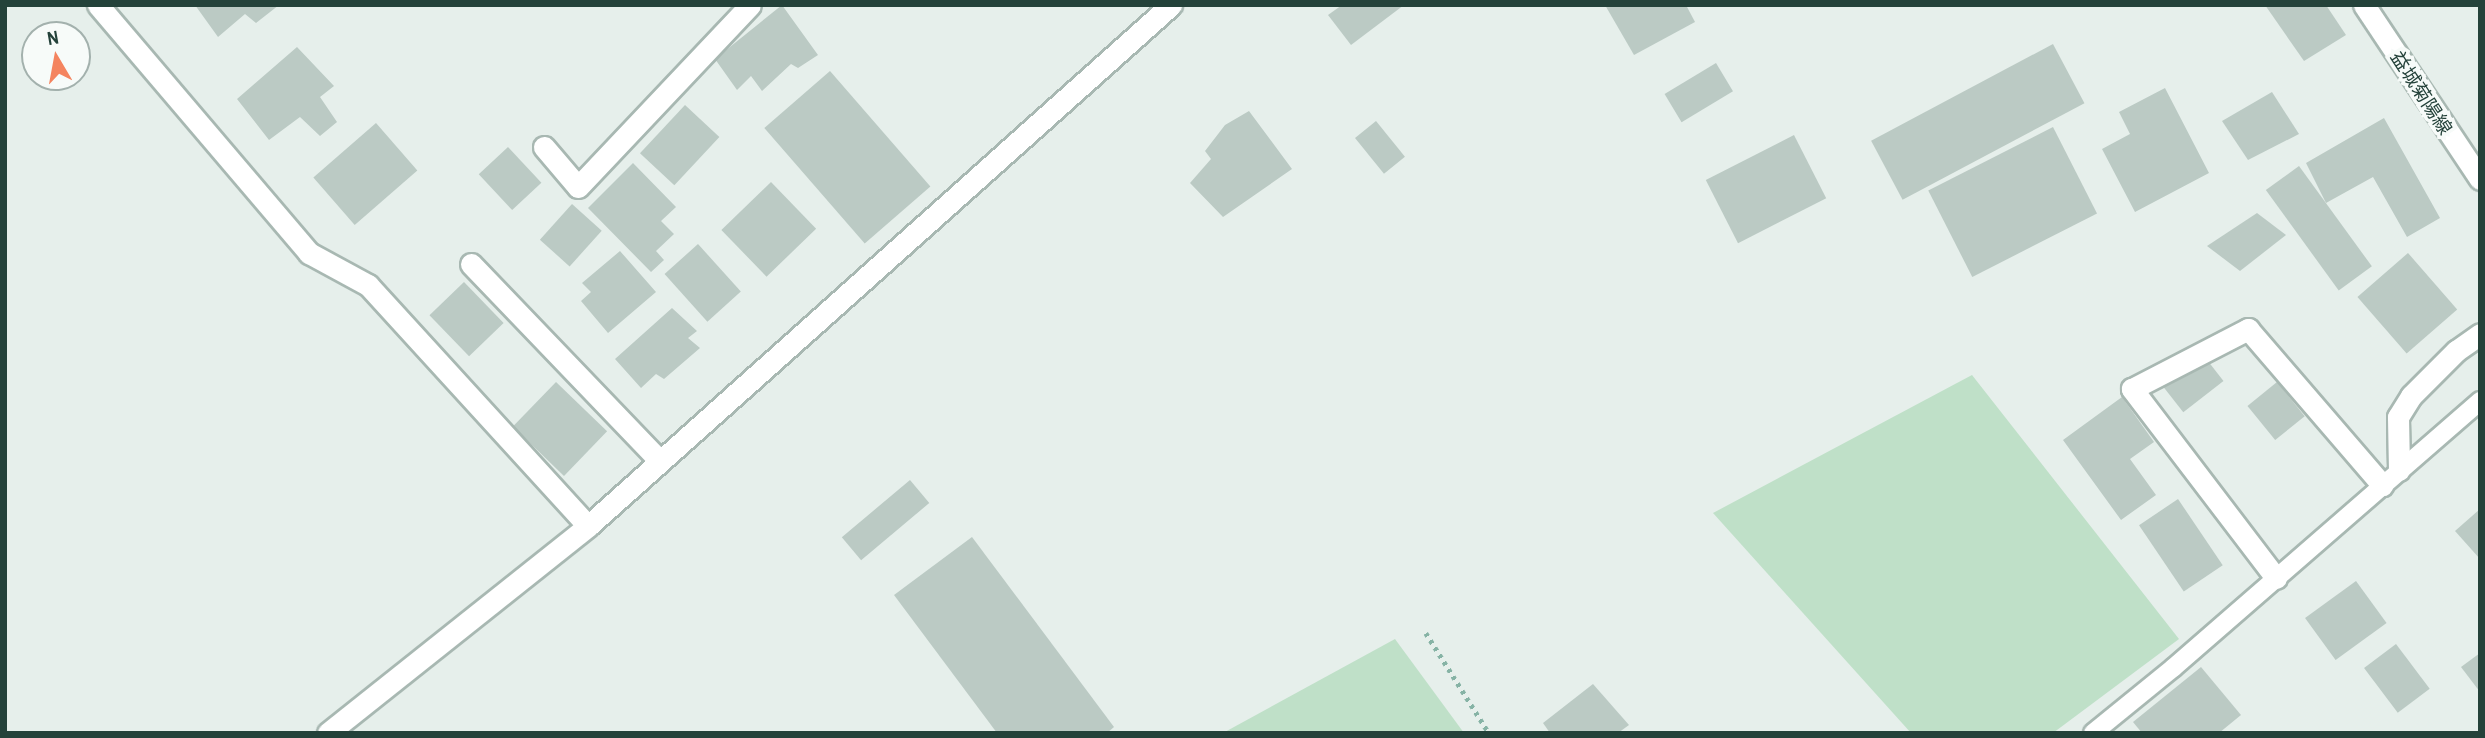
<!DOCTYPE html>
<html>
<head>
<meta charset="utf-8">
<style>
	body { margin:0 }
	#map { position:relative; width:2485px; height:738px; overflow:hidden; background:#e6efeb; font-family:"Archivo Narrow","Noto Sans JP",sans-serif }
	div>[style] { position:absolute }
	[style*='--x'] { left:calc(var(--x)*1px); top:calc(var(--y)*1px); width:calc(var(--w)*1px); rotate:calc(var(--a)*1deg) }
	.green>* { inset:0; background:#bfe0c8 }
	.building>* { inset:0; background:#bbcac4; transform-origin:0 0 }
	.path>* { height:4.5px; margin-top:-2.25px; transform-origin:0; background:repeating-linear-gradient(90deg,#86b3a5 0 3.5px,transparent 0 8.5px) }
	.roads { filter:drop-shadow(2px 0 #a8b8b2) drop-shadow(-2px 0 #a8b8b2) drop-shadow(0 2px #a8b8b2) drop-shadow(0 -2px #a8b8b2) }
	.lane>* { height:18px; margin:-9px; padding:0 9px; transform-origin:9px; border-radius:9px; background:#fff }
	.street>* { height:21px; margin:-10.5px; padding:0 10.5px; transform-origin:10.5px; border-radius:10.5px; background:#fff }
	.secondary>* { height:21px; margin:-10.5px; padding:0 10.5px; transform-origin:10.5px; border-radius:10.5px; background:#fff }
	span { translate:-50% -50%; white-space:nowrap; text-align:center; line-height:1.15; -webkit-text-stroke:7px #f7fbf9; paint-order:stroke }
	.street-label { font-size:19px; color:#24423a }
	.frame { position:absolute; inset:0; border:7px solid #24423a; pointer-events:none }
	.north { position:absolute; left:21px; top:21px; width:70px; height:70px; box-sizing:border-box; background:#f7fbf9; border:2px solid #a3b1ad; border-radius:50%; rotate:350deg; font-size:19px; font-weight:700; line-height:28px; text-align:center; color:#24423a }
	.north::after { content:''; display:block; margin:auto; width:24px; height:32px; background:#f4845f; clip-path:polygon(50% 0,100% 100%,50% 72%,0 100%) }
</style>
</head>
<body>
<div id="map">
	<div class="green">
		<i style="clip-path:polygon(1972px 375px,2179px 639px,2053px 733px,1911px 733px,1713px 513px)"></i>
		<i style="clip-path:polygon(1395px 639px,1464px 733px,1223px 733px)"></i>
	</div>
	<div class="building">
		<i style="clip-path:polygon(195px 5px,279px 5px,256px 23px,245px 14px,218px 37px)"></i>
		<i style="clip-path:polygon(782px 5px,818px 55px,798px 68px,791px 64px,762px 91px,751px 76px,737px 90px,715px 59px)"></i>
		<i style="clip-path:polygon(1342px 5px,1404px 5px,1351px 45px,1328px 15px)"></i>
		<i style="clip-path:polygon(1605px 5px,1686px 5px,1695px 22px,1634px 55px)"></i>
		<i style="clip-path:polygon(2265px 5px,2326px 5px,2346px 35px,2304px 61px)"></i>
		<i style="left:2053px;top:44px;width:67px;height:206px;rotate:62deg"></i>
		<i style="clip-path:polygon(297px 47px,334px 86px,320px 97px,337px 122px,320px 136px,300px 117px,269px 140px,237px 99px)"></i>
		<i style="left:1716px;top:63px;width:33px;height:60px;rotate:59deg"></i>
		<i style="left:830px;top:71px;width:153px;height:87px;rotate:49deg"></i>
		<i style="clip-path:polygon(2165px 88px,2209px 173px,2135px 212px,2102px 149px,2130px 134px,2119px 112px)"></i>
		<i style="clip-path:polygon(2272px 92px,2299px 134px,2248px 160px,2222px 121px)"></i>
		<i style="left:685px;top:105px;width:47px;height:66px;rotate:43deg"></i>
		<i style="clip-path:polygon(1249px 111px,1292px 169px,1223px 217px,1190px 183px,1211px 159px,1205px 151px,1225px 125px)"></i>
		<i style="clip-path:polygon(2384px 118px,2440px 218px,2407px 237px,2373px 177px,2326px 203px,2306px 163px)"></i>
		<i style="left:1376px;top:121px;width:46px;height:27px;rotate:51deg"></i>
		<i style="left:376px;top:123px;width:63px;height:83px;rotate:49deg"></i>
		<i style="left:2053px;top:127px;width:97px;height:140px;rotate:63deg"></i>
		<i style="left:1794px;top:135px;width:71px;height:99px;rotate:63deg"></i>
		<i style="left:508px;top:147px;width:49px;height:40px;rotate:47deg"></i>
		<i style="clip-path:polygon(633px 163px,676px 207px,661px 221px,674px 234px,656px 251px,664px 260px,651px 272px,588px 208px)"></i>
		<i style="left:2299px;top:166px;width:124px;height:41px;rotate:54deg"></i>
		<i style="left:771px;top:182px;width:65px;height:69px;rotate:46deg"></i>
		<i style="left:572px;top:204px;width:40px;height:48px;rotate:42deg"></i>
		<i style="clip-path:polygon(2257px 213px,2286px 235px,2240px 271px,2207px 246px)"></i>
		<i style="left:698px;top:244px;width:64px;height:45px;rotate:48deg"></i>
		<i style="clip-path:polygon(620px 251px,656px 292px,608px 333px,581px 301px,591px 292px,582px 283px)"></i>
		<i style="left:2408px;top:253px;width:75px;height:67px;rotate:49deg"></i>
		<i style="left:464px;top:282px;width:57px;height:48px;rotate:46deg"></i>
		<i style="clip-path:polygon(672px 308px,697px 331px,688px 338px,700px 348px,664px 379px,656px 374px,641px 388px,615px 359px)"></i>
		<i style="left:2197px;top:347px;width:43px;height:51px;rotate:52deg"></i>
		<i style="left:556px;top:382px;width:71px;height:62px;rotate:44deg"></i>
		<i style="left:2277px;top:382px;width:44px;height:38px;rotate:51deg"></i>
		<i style="clip-path:polygon(2122px 397px,2154px 442px,2130px 459px,2156px 495px,2121px 520px,2063px 440px)"></i>
		<i style="left:910px;top:480px;width:30px;height:89px;rotate:50deg"></i>
		<i style="left:2178px;top:499px;width:80px;height:47px;rotate:56deg"></i>
		<i style="clip-path:polygon(2480px 509px,2480px 559px,2455px 531px)"></i>
		<i style="clip-path:polygon(972px 537px,1114px 727px,1107px 733px,997px 733px,894px 595px)"></i>
		<i style="left:2356px;top:581px;width:52px;height:63px;rotate:54deg"></i>
		<i style="left:2396px;top:644px;width:56px;height:40px;rotate:53deg"></i>
		<i style="clip-path:polygon(2480px 653px,2480px 692px,2461px 667px)"></i>
		<i style="clip-path:polygon(2201px 667px,2241px 715px,2219px 733px,2142px 733px,2133px 722px)"></i>
		<i style="clip-path:polygon(1593px 684px,1629px 725px,1618px 733px,1550px 733px,1543px 723px)"></i>
	</div>
	<div class="path">
		<i style="--x:1426;--y:633;--w:118;--a:57.8"></i>
	</div>
	<div class="roads">
		<div class="lane">
			<i style="--x:2093;--y:733;--w:103;--a:-39.1"></i>
			<i style="--x:2173;--y:668;--w:407;--a:-41"></i>
		</div>
		<div class="street">
			<i style="--x:98;--y:5;--w:326;--a:49.6"></i>
			<i style="--x:309;--y:253;--w:67;--a:28.5"></i>
			<i style="--x:368;--y:285;--w:326;--a:47.6"></i>
			<i style="--x:544;--y:147;--w:52;--a:49.6"></i>
			<i style="--x:578;--y:187;--w:250;--a:-46.6"></i>
			<i style="--x:471;--y:264;--w:273;--a:46.2"></i>
			<i style="--x:2399;--y:470;--w:53;--a:-91.1"></i>
			<i style="--x:2398;--y:417;--w:25;--a:-58"></i>
			<i style="--x:2411;--y:396;--w:64;--a:-45"></i>
			<i style="--x:2456;--y:351;--w:29;--a:-35"></i>
			<i style="--x:2276;--y:578;--w:238;--a:-127.3"></i>
			<i style="--x:2132;--y:389;--w:131;--a:-27.3"></i>
			<i style="--x:2248;--y:329;--w:206;--a:49.3"></i>
			<i style="--x:328;--y:733;--w:332;--a:-38.5"></i>
			<i style="--x:588;--y:526;--w:782;--a:-41.79"></i>
		</div>
		<div class="secondary">
			<i style="--x:2364;--y:5;--w:209;--a:56.3"></i>
		</div>
	</div>
	<div class="street-label">
		<span style="left:2421px;top:93px;rotate:57deg">益城菊陽線</span>
	</div>
	<div class="frame"></div>
	<div class="north">N</div>
</div>
</body>
</html>
